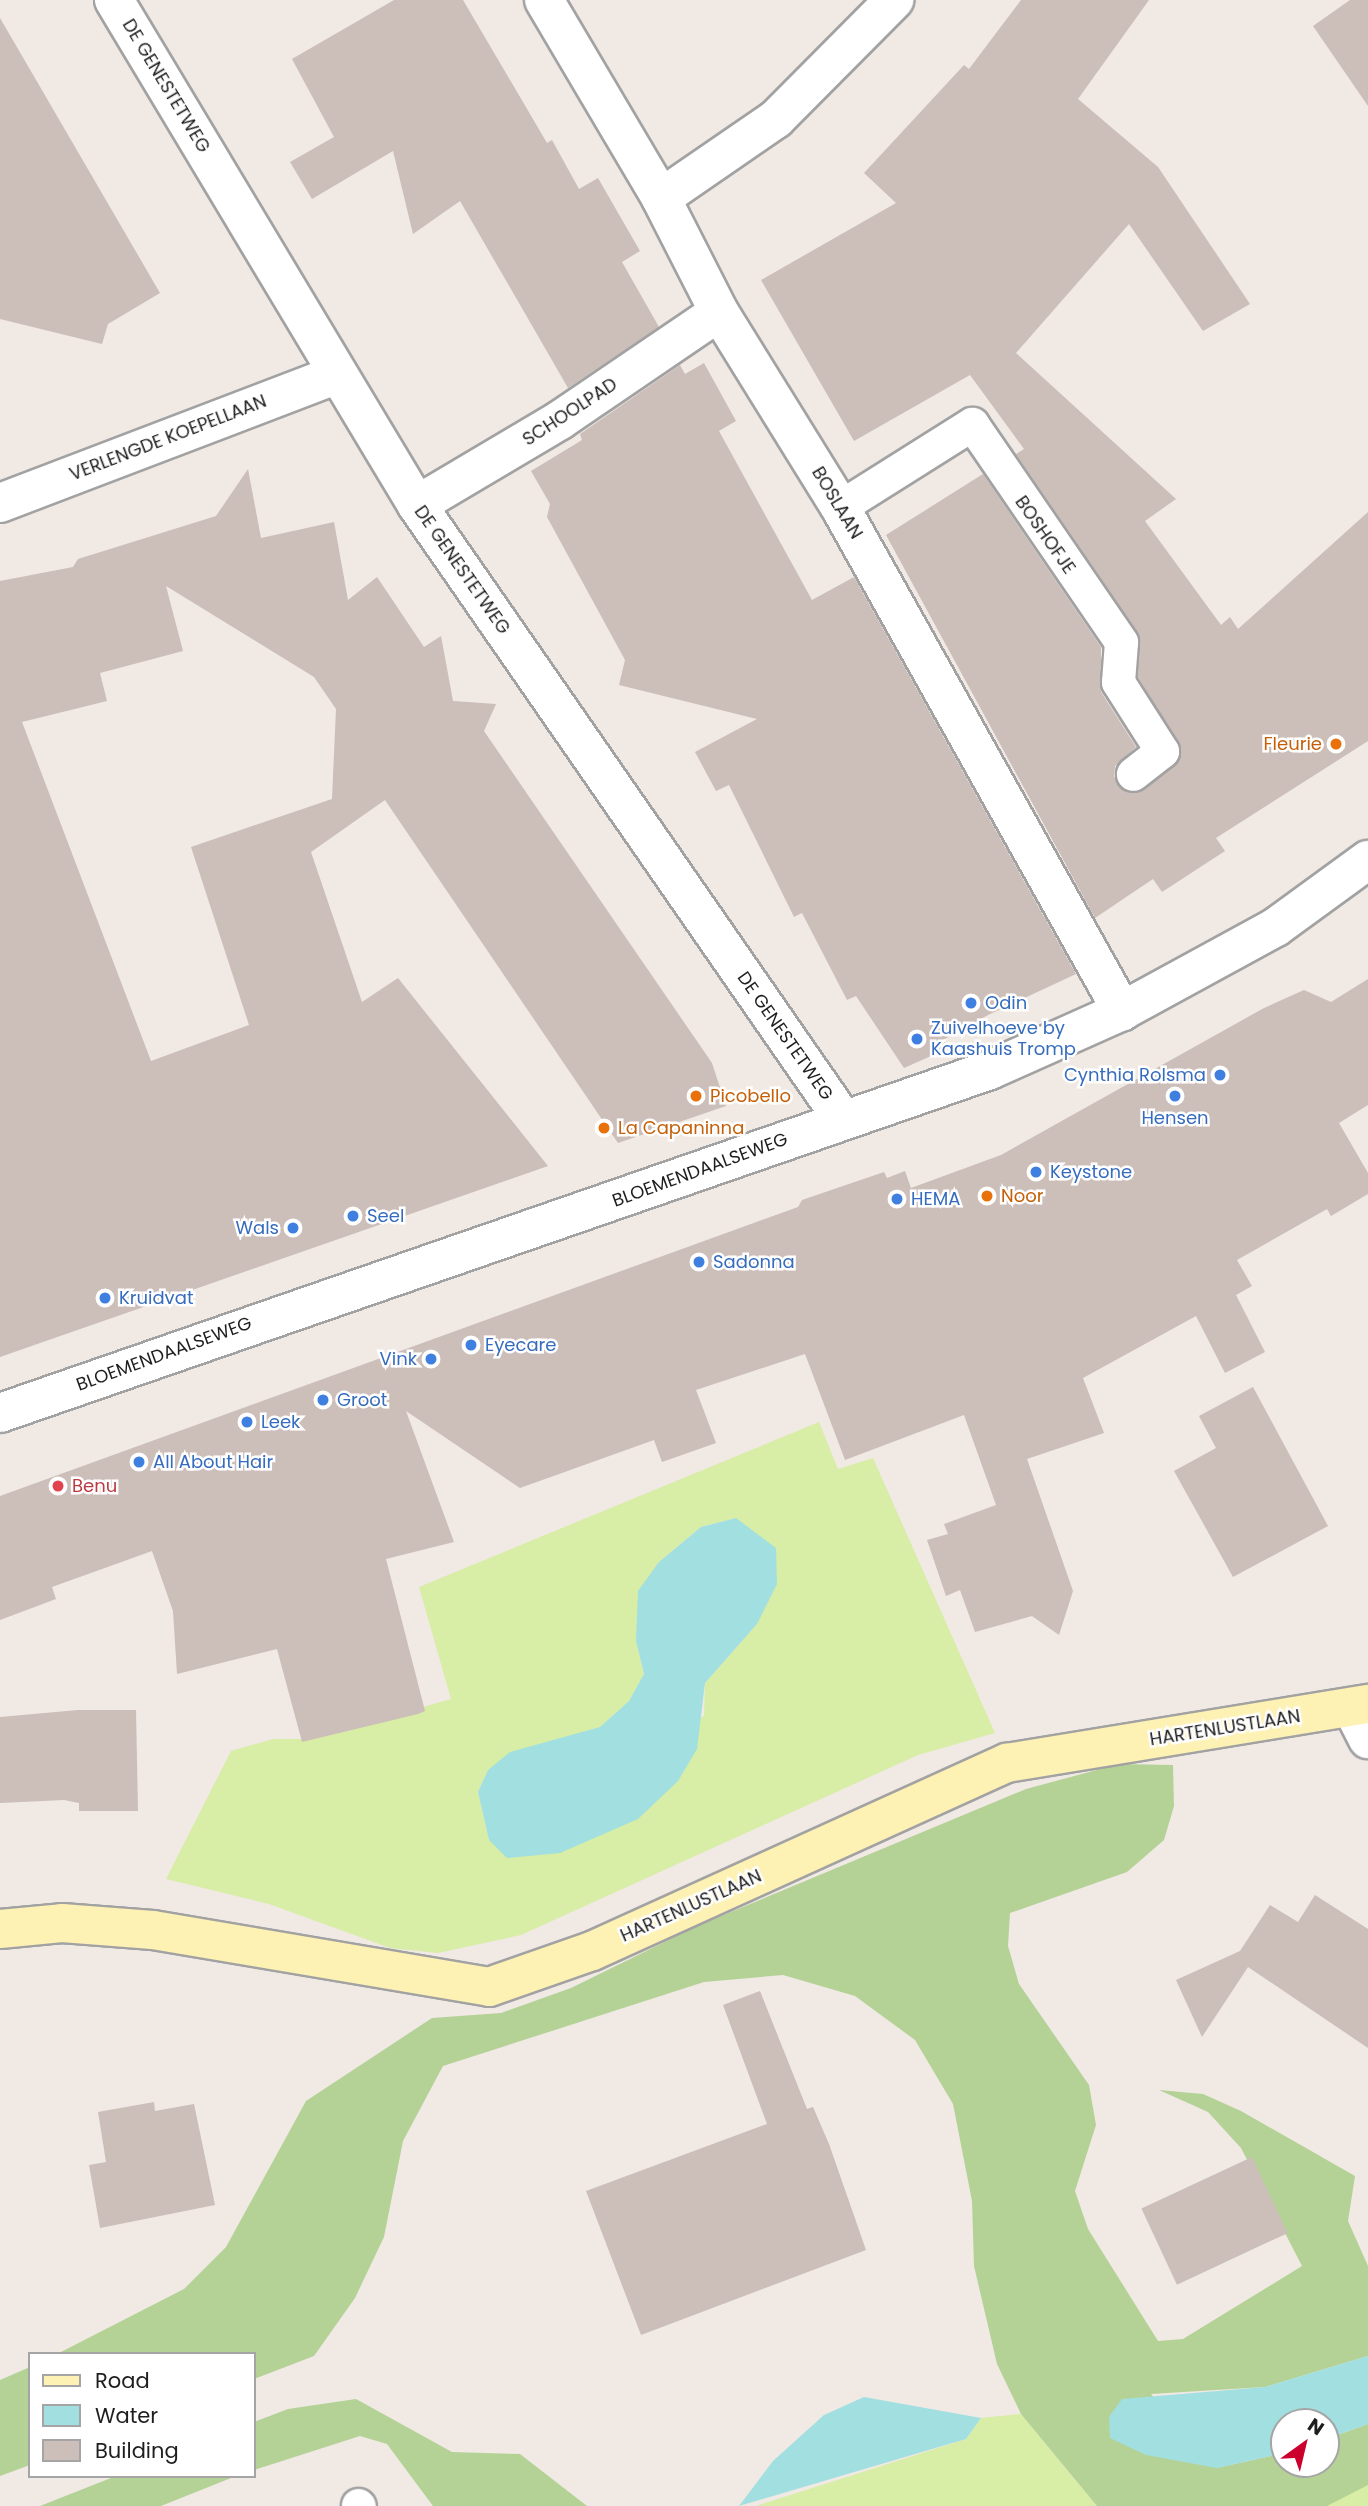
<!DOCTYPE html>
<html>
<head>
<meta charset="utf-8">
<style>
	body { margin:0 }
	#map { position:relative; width:1368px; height:2506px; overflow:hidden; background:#f0e9e4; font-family:Poppins,sans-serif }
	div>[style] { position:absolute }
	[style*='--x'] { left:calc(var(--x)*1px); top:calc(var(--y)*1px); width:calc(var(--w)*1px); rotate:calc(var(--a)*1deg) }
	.grass>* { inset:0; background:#d8eda6 }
	.forest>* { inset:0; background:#b4d296 }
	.water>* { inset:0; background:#a1dfe0 }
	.building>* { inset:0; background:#ccbeb9; transform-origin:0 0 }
	.roads { filter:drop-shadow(2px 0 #a2a2a2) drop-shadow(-2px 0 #a2a2a2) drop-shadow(0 2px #a2a2a2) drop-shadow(0 -2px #a2a2a2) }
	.lane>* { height:33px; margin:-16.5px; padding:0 16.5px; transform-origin:16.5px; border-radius:16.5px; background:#fff }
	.street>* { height:38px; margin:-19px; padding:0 19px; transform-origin:19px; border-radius:19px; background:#fff }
	.secondary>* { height:38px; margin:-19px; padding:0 19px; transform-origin:19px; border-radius:19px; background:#fdf1b4 }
	.dots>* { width:19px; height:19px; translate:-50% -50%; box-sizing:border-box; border:4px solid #fff; border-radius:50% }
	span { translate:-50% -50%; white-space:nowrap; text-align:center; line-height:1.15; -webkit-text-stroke:5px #fff; paint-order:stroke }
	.street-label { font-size:18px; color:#1e1e1e }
	.food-label { font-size:18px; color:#c56008 }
	.right { translate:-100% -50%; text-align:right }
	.left { translate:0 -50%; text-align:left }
	.shop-label { font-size:18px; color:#366cbe }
	.health-label { font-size:18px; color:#be3a42 }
	.legend { position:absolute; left:28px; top:2352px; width:228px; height:126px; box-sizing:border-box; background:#fff; border:2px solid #a5a5a5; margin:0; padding:9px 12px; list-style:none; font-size:21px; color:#1e1e1e }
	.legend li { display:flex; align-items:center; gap:14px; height:35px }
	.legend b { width:35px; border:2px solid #a5a5a5 }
	.north { position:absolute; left:1270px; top:2408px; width:70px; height:70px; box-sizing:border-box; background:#fff; border:2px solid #a5a5a5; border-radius:50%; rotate:34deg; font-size:19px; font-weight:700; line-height:28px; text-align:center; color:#1e1e1e }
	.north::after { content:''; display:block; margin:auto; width:24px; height:32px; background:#cc002c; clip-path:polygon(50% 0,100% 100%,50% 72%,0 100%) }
</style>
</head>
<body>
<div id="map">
	<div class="grass">
		<i style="clip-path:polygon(evenodd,819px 1422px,838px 1469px,873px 1458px,995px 1733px,918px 1755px,521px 1935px,438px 1953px,390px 1948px,269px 1904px,166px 1879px,231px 1751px,273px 1739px,311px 1739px,451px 1699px,419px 1587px,819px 1422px,736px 1518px,757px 1624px,705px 1683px,704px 1716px,489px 1840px,478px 1792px,488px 1770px,600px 1727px,629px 1701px,644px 1674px,636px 1641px,659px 1562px,701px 1527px,736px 1518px)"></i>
		<i style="clip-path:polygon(1021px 2414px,1097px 2506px,756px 2506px,966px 2439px,981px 2418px)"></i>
		<i style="clip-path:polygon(1368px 2485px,1368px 2506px,1327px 2506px,1345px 2491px)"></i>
	</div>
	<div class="forest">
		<i style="clip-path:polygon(1119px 1764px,1173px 1765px,1174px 1806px,1164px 1840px,1127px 1872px,1010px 1913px,1008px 1946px,1019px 1984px,1089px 2085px,1096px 2125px,1075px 2191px,1088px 2229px,1158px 2341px,1183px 2339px,1302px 2266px,1241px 2148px,1208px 2112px,1159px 2090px,1203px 2094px,1241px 2111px,1355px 2176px,1348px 2221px,1368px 2266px,1368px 2356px,1265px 2387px,1151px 2394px,1216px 2468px,1284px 2453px,1284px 2464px,1326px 2464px,1326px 2439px,1368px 2424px,1368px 2485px,1327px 2506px,1097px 2506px,1021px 2414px,997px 2364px,974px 2266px,972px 2201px,953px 2104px,915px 2040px,855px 1996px,783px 1975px,704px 1982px,443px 2066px,403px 2141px,384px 2237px,355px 2298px,314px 2356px,254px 2379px,254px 2354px,57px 2354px,184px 2289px,226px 2247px,306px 2101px,432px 2018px,501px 2013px,571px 1988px,695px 1927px,1026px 1789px)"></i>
		<i style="clip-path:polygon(30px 2367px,30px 2465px,0 2476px,0 2380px)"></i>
		<i style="clip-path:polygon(356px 2399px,452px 2452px,520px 2454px,587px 2506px,433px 2506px,387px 2444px,360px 2436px,254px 2470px,254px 2422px,288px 2409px)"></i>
		<i style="clip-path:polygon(116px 2476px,236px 2476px,161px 2506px,40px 2506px)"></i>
	</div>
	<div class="water">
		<i style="clip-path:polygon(736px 1518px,776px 1548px,777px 1584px,757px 1624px,705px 1683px,697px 1749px,678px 1781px,638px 1819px,560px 1853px,507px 1858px,489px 1840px,478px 1792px,488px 1770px,510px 1752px,600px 1727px,629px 1701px,644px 1674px,636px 1641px,638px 1591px,659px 1562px,701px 1527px)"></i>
		<i style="clip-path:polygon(1368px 2356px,1368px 2424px,1326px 2439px,1326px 2422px,1284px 2422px,1284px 2453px,1217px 2468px,1146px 2455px,1110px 2438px,1109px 2417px,1122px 2399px,1265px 2387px)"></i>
		<i style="clip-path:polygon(864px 2397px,981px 2418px,966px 2439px,739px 2506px,773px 2461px,824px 2415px)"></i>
	</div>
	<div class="building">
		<i style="clip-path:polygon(394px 0,463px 0,547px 143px,552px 140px,579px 189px,598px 178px,640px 251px,622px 262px,659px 327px,568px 388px,460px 201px,413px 234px,393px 151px,312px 199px,290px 162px,334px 137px,292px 59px)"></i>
		<i style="clip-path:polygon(1021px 0,1149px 0,1078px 99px,1158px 167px,1250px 304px,1203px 331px,1129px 224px,1016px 353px,1176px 499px,1145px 521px,1221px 625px,1230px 617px,1238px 629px,1368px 512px,1368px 741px,1216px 838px,1225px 851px,1162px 892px,1153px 879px,1095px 918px,886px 535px,983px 474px,1101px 647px,1101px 692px,1136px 747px,1115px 766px,1114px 777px,1135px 793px,1174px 766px,1181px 750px,1138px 677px,1137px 631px,1016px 454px,1024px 449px,970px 375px,854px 441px,761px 280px,896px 203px,864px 173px,964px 65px,969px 69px)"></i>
		<i style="clip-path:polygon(1350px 0,1368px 0,1368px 106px,1313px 26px)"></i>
		<i style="clip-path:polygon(0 18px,160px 293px,108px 324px,102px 344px,0 319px)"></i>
		<i style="clip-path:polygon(704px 363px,736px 421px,719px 431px,812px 600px,854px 577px,1076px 974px,988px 1015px,943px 1040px,949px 1048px,904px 1068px,856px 996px,847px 1000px,802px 913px,794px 917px,729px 785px,716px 791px,695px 752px,757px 719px,619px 685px,625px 660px,547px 517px,550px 504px,531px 471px,582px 440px,580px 434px,680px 365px,685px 374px)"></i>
		<i style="clip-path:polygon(evenodd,248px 469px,261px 538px,334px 522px,348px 600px,377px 577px,424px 647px,441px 636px,453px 701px,496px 704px,484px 731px,712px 1063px,726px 1106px,618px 1143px,385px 800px,311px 852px,362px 1002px,398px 978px,548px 1166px,0 1357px,0 581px,73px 567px,78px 559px,216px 516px,248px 469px,166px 586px,314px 677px,336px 709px,332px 799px,191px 847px,249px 1025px,151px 1061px,22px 722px,107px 701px,100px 673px,183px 651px,166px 586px)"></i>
		<i style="clip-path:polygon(1368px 979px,1368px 1105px,1339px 1123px,1368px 1173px,1368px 1194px,1331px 1216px,1327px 1209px,1237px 1260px,1252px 1286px,1236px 1295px,1265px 1352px,1225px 1373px,1196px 1316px,1083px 1378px,1104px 1433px,1027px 1459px,1073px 1591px,1059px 1635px,1032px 1616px,975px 1632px,960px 1590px,946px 1596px,927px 1540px,948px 1534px,944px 1524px,996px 1505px,964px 1415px,845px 1460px,805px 1354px,696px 1390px,716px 1443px,662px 1462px,654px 1440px,520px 1488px,406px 1411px,454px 1542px,386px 1559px,425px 1711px,418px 1714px,302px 1742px,277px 1649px,177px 1674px,173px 1611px,152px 1551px,52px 1587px,56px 1599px,0 1620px,0 1496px,798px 1207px,802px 1200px,884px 1172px,887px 1178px,905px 1171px,911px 1188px,1001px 1155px,1264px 1008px,1304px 990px,1331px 1002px)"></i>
		<i style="clip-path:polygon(1253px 1387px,1328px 1526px,1233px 1577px,1174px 1471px,1216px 1448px,1199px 1416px)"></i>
		<i style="clip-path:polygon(78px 1710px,136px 1710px,138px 1811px,79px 1811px,79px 1803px,64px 1800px,0 1803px,0 1717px)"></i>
		<i style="clip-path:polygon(1315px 1895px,1368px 1929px,1368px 2048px,1248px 1967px,1202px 2037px,1176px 1980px,1240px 1951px,1270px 1905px,1298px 1922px)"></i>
		<i style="clip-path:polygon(760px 1991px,807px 2109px,813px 2107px,829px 2144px,866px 2250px,641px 2335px,586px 2191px,767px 2124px,723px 2005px)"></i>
		<i style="clip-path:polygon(154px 2102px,155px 2111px,194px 2104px,215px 2205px,100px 2228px,89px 2165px,106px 2162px,98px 2112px)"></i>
		<i style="left:1252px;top:2157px;width:84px;height:122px;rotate:65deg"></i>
	</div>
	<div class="roads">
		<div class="lane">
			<i style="--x:840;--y:507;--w:156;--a:-32.2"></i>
			<i style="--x:972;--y:424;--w:264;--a:55.6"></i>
			<i style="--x:1121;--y:642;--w:40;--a:94.3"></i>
			<i style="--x:1118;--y:682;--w:82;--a:57.5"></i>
			<i style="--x:1162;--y:751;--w:37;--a:142"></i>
			<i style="--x:358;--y:2505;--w:1;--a:45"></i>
		</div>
		<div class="street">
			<i style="--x:114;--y:0;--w:589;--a:59.04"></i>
			<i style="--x:417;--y:505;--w:746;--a:55.27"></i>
			<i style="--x:544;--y:0;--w:230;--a:59.4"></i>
			<i style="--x:661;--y:198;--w:128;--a:63"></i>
			<i style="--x:719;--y:312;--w:229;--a:58.2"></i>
			<i style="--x:840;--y:507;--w:578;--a:60.77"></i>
			<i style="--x:661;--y:198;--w:140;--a:-34.5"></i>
			<i style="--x:776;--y:119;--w:168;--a:-45.2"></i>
			<i style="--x:0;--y:503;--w:361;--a:-20.9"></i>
			<i style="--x:417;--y:505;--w:166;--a:-30.7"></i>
			<i style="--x:560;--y:420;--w:192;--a:-34.2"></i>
			<i style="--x:0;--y:1413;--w:1048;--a:-19.11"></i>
			<i style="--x:990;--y:1070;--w:145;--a:-24.1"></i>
			<i style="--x:1122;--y:1011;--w:175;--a:-28.6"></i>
			<i style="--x:1276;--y:927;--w:114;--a:-36.1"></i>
			<i style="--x:1352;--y:1708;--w:35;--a:63"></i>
		</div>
		<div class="secondary">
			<i style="--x:0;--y:1929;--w:62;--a:-5.5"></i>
			<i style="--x:62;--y:1923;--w:91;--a:4.4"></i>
			<i style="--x:153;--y:1930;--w:341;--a:9.6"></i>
			<i style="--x:489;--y:1987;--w:109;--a:-19.3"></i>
			<i style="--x:592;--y:1951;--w:456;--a:-24.4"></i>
			<i style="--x:1007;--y:1763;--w:366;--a:-9.3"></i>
		</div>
	</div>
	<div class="dots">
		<i style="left:1336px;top:744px;background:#e8710a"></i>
		<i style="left:971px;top:1003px;background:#3f7fe0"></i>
		<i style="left:917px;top:1039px;background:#3f7fe0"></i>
		<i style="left:1220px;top:1075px;background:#3f7fe0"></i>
		<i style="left:696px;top:1096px;background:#e8710a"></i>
		<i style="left:1175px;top:1096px;background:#3f7fe0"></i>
		<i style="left:604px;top:1128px;background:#e8710a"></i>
		<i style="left:1036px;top:1172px;background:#3f7fe0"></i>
		<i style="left:987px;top:1196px;background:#e8710a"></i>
		<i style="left:897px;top:1199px;background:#3f7fe0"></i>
		<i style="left:353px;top:1216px;background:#3f7fe0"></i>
		<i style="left:293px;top:1228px;background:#3f7fe0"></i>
		<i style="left:699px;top:1262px;background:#3f7fe0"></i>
		<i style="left:105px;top:1298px;background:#3f7fe0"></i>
		<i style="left:471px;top:1345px;background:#3f7fe0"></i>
		<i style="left:431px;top:1359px;background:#3f7fe0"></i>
		<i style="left:323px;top:1400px;background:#3f7fe0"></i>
		<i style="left:247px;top:1422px;background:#3f7fe0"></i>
		<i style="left:139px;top:1462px;background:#3f7fe0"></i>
		<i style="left:58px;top:1486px;background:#e0444e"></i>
	</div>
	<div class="street-label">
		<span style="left:166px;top:86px;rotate:59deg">DE GENESTETWEG</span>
		<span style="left:570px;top:412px;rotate:-33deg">SCHOOLPAD</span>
		<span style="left:168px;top:438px;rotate:-21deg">VERLENGDE KOEPELLAAN</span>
		<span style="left:837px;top:503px;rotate:59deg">BOSLAAN</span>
		<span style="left:1045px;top:535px;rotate:55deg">BOSHOFJE</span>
		<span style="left:462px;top:570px;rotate:55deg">DE GENESTETWEG</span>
		<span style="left:785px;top:1036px;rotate:55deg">DE GENESTETWEG</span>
		<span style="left:700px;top:1170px;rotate:-20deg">BLOEMENDAALSEWEG</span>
		<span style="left:164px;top:1354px;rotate:-20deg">BLOEMENDAALSEWEG</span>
		<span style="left:1225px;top:1728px;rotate:-9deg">HARTENLUSTLAAN</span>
		<span style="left:691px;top:1906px;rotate:-24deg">HARTENLUSTLAAN</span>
	</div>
	<div class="food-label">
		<span class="right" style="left:1322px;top:744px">Fleurie</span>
		<span class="left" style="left:710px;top:1096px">Picobello</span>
		<span class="left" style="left:618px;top:1128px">La Capaninna</span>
		<span class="left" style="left:1001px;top:1196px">Noor</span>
	</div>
	<div class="shop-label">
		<span class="left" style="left:985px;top:1003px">Odin</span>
		<span class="left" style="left:931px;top:1039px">Zuivelhoeve by<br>Kaashuis Tromp</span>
		<span class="right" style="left:1206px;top:1075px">Cynthia Rolsma</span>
		<span style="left:1175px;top:1118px">Hensen</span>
		<span class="left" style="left:1050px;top:1172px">Keystone</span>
		<span class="left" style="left:911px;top:1199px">HEMA</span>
		<span class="left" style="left:367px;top:1216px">Seel</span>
		<span class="right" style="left:279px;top:1228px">Wals</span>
		<span class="left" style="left:713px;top:1262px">Sadonna</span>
		<span class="left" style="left:119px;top:1298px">Kruidvat</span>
		<span class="left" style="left:485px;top:1345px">Eyecare</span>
		<span class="right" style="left:417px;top:1359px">Vink</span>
		<span class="left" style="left:337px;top:1400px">Groot</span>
		<span class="left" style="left:261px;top:1422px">Leek</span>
		<span class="left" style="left:153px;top:1462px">All About Hair</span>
	</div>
	<div class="health-label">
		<span class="left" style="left:72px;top:1486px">Benu</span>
	</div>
	<ul class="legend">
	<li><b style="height:9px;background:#fdf1b4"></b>Road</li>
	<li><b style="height:19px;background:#a1dfe0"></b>Water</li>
	<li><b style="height:19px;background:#ccbeb9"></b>Building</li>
	</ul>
	<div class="north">N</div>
</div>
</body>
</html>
